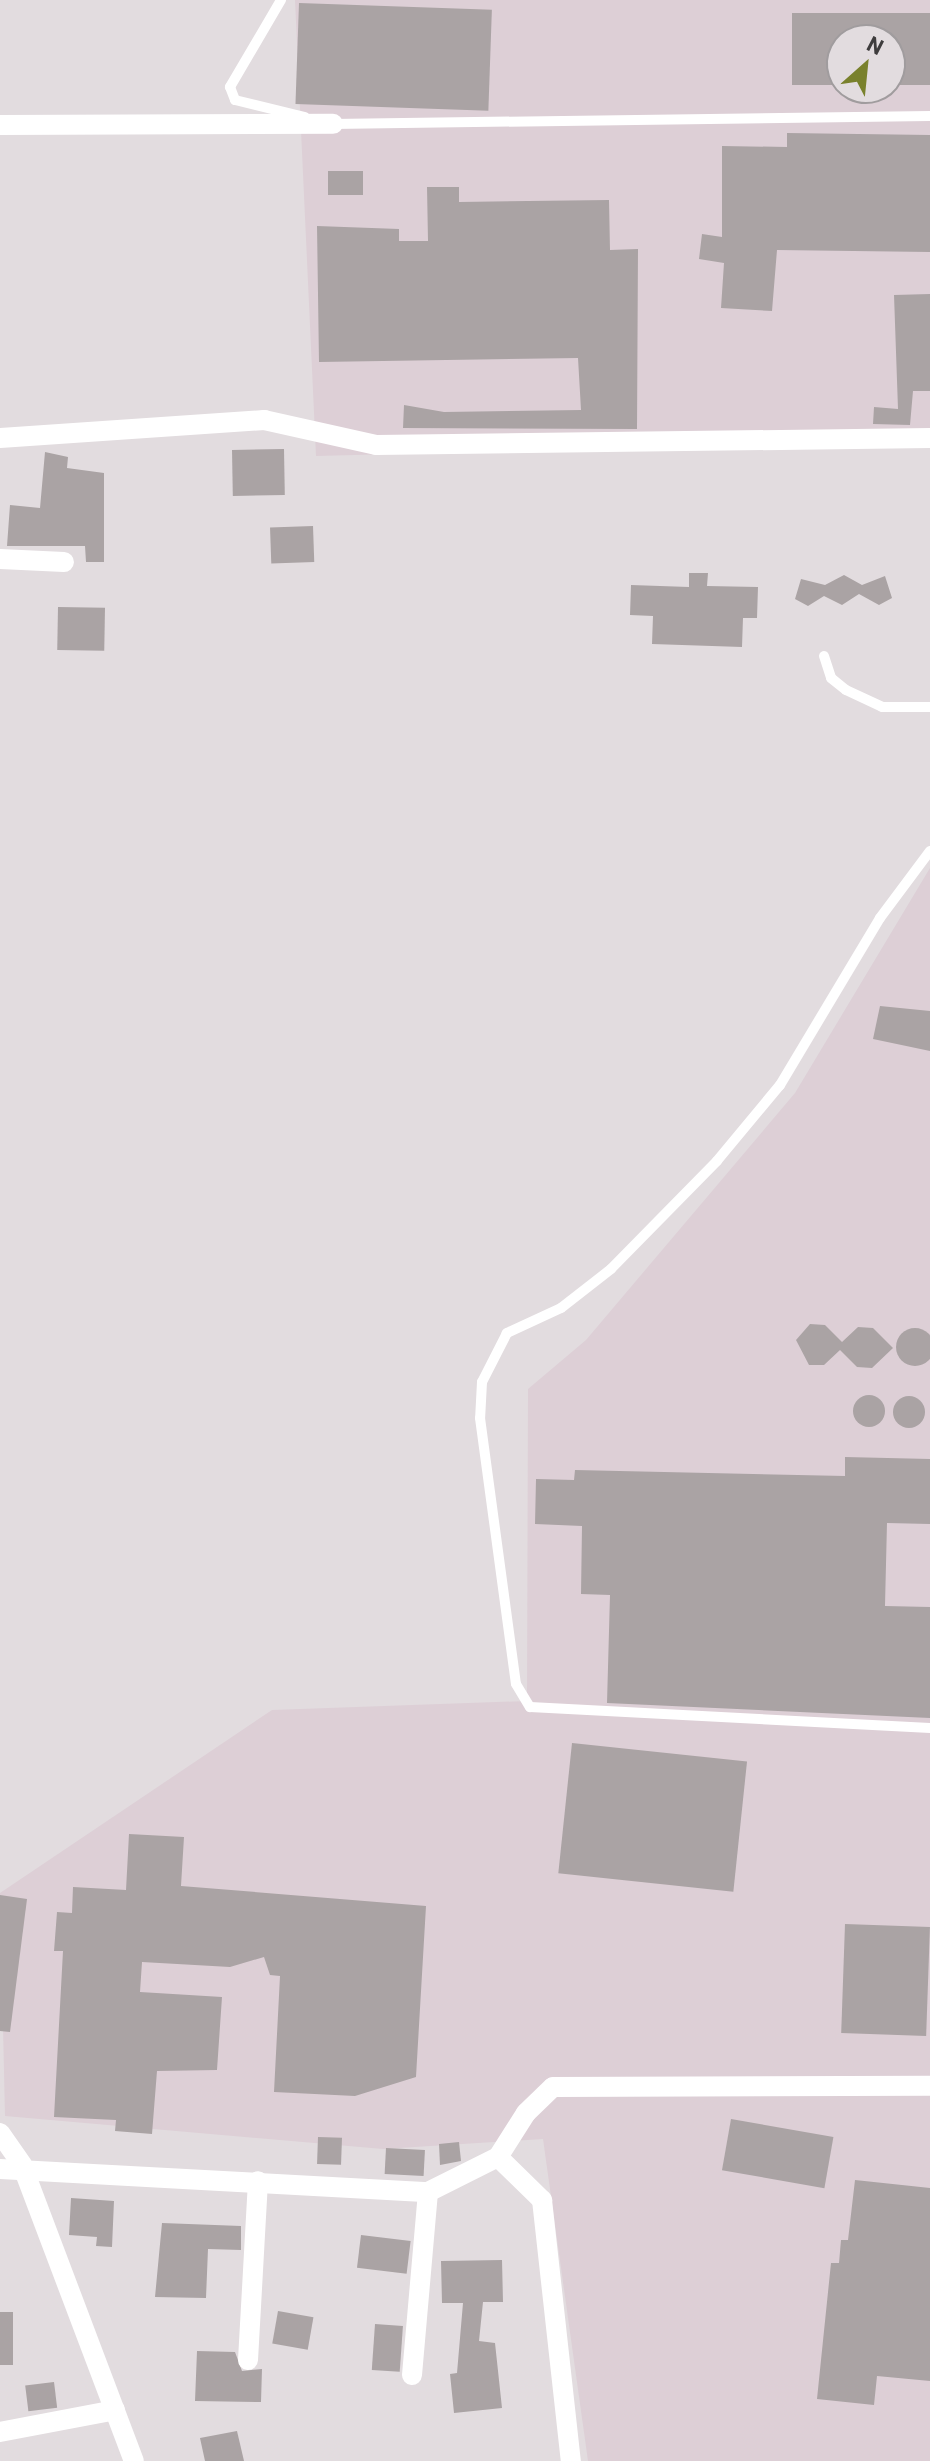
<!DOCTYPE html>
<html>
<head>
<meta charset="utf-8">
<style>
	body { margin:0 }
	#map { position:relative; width:930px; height:2461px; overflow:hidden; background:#e2dcdf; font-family:Barlow,sans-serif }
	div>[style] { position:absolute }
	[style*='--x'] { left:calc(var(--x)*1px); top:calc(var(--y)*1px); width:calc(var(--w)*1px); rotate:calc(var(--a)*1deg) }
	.built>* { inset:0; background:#ddcfd6 }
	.building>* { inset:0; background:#aaa3a4; transform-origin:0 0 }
	.round { border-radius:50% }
	.service>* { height:10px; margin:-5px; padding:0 5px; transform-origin:5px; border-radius:5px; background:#fff }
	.minor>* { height:20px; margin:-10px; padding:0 10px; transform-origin:10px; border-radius:10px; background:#fff }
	span { translate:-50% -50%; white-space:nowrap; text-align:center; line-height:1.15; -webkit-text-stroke:6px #e2dcdf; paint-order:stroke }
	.north { position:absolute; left:826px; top:24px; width:80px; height:80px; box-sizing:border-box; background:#e2dcdf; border:2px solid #a09c9e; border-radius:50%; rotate:27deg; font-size:22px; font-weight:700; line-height:32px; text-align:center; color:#3e3c3d }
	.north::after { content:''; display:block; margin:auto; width:28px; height:36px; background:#79812c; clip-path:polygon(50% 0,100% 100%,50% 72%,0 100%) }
</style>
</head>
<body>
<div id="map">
	<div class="built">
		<i style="clip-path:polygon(evenodd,295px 0,930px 0,930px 440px,316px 456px,295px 0,842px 40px,890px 40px,890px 88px,842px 88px,842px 40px)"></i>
		<i style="clip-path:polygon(930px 868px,930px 2461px,588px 2461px,543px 2139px,383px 2149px,5px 2116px,0 1893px,272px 1710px,527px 1701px,528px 1389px,586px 1340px,795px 1093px)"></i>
	</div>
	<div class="building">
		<i style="left:299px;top:3px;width:193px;height:101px;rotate:2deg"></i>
		<i style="clip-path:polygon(792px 13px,930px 13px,930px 85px,890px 85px,890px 40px,842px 40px,842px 85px,792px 85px)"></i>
		<i style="clip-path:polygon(787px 133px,930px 135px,930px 252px,777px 250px,772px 311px,721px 308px,724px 263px,699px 259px,702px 234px,722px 237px,722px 146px,787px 147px)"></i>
		<i style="left:328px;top:171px;width:35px;height:24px"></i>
		<i style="clip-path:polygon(427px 187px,459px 187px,459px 202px,609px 200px,610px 250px,638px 249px,637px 429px,403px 428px,404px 405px,444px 412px,581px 410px,578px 358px,319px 362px,317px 226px,399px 229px,399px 241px,428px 241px)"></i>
		<i style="clip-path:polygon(930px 294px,930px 391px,913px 391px,910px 425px,873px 424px,874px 407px,898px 409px,894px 295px)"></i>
		<i style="left:284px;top:449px;width:46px;height:52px;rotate:89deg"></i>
		<i style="clip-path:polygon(45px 452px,68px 457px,67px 468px,104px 473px,104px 562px,86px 562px,85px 546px,7px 546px,10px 505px,40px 508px)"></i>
		<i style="left:313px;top:526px;width:36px;height:43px;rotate:88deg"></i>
		<i style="clip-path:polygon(689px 573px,708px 573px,707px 586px,758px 587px,757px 618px,743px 618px,742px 647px,652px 644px,653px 616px,630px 615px,631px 585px,689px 587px)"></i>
		<i style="clip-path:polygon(844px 575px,862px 585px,885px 576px,892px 598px,879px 605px,859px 594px,842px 605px,824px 596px,808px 606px,795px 599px,801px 579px,825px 585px)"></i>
		<i style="left:58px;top:607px;width:47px;height:43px;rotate:1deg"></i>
		<i style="clip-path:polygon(880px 1006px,930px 1011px,930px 1051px,873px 1039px)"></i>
		<i style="clip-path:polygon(810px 1324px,825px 1325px,842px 1342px,858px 1327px,873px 1328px,893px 1348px,872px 1368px,857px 1367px,840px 1350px,824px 1365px,809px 1365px,796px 1340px)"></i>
		<i class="round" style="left:896px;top:1328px;width:38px;height:38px"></i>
		<i class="round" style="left:853px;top:1395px;width:32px;height:32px"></i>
		<i class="round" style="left:893px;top:1396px;width:32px;height:32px"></i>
		<i style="clip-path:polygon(845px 1457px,930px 1459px,930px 1524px,887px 1523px,885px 1606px,930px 1607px,930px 1718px,607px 1703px,610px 1595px,581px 1594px,582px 1526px,535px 1524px,536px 1479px,574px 1480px,575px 1470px,845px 1476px)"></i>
		<i style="left:572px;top:1743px;width:176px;height:131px;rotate:6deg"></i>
		<i style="clip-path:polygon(129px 1834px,184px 1837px,181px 1886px,426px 1906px,416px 2077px,355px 2096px,274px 2092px,280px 1976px,270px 1975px,264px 1957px,230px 1967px,142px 1962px,140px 1992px,222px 1997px,217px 2070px,157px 2071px,152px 2134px,115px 2131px,116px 2120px,54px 2117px,63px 1951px,54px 1951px,57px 1912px,72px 1913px,73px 1887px,126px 1890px)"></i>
		<i style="clip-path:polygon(0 1895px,27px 1899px,10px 2032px,0 2031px)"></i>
		<i style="left:845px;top:1924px;width:85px;height:109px;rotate:2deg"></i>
		<i style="left:731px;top:2119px;width:104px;height:52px;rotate:10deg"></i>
		<i style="left:318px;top:2137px;width:24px;height:27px;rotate:2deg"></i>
		<i style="clip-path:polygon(459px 2142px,461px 2161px,440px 2165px,439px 2144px)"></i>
		<i style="left:386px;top:2148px;width:39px;height:26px;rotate:3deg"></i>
		<i style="clip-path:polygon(855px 2180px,930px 2188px,930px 2381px,877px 2376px,874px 2405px,817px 2399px,831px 2263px,839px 2263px,841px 2240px,848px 2240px)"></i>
		<i style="clip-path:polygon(71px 2198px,114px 2201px,112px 2247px,96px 2246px,97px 2237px,69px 2235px)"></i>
		<i style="clip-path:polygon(162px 2223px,241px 2226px,241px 2250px,208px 2249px,206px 2298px,155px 2297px)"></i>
		<i style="left:361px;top:2235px;width:50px;height:33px;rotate:7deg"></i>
		<i style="clip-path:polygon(502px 2260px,503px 2302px,483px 2302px,479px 2341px,495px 2343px,502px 2408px,454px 2413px,450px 2374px,457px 2373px,463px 2303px,442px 2303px,441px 2261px)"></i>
		<i style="left:278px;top:2311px;width:36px;height:33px;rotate:10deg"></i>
		<i style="left:0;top:2312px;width:13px;height:53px"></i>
		<i style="left:375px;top:2324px;width:28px;height:46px;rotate:4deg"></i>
		<i style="clip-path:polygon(197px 2351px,235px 2352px,242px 2371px,262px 2369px,261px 2402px,195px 2401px)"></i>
		<i style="left:54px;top:2382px;width:26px;height:29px;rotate:83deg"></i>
		<i style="clip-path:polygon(237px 2431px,244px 2461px,205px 2461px,200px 2438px)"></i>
	</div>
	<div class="service">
		<i style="--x:281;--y:0;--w:101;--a:120.4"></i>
		<i style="--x:230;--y:87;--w:14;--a:69"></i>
		<i style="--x:235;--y:100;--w:72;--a:13.7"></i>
		<i style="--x:332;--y:124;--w:598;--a:-0.77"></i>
		<i style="--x:824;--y:656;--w:23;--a:72"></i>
		<i style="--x:831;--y:678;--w:19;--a:39"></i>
		<i style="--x:846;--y:690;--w:40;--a:25"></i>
		<i style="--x:882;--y:707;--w:48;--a:0"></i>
		<i style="--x:930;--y:851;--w:84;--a:126.7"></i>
		<i style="--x:880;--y:918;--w:195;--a:120.9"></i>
		<i style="--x:780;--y:1085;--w:99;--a:129.7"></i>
		<i style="--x:717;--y:1161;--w:151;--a:134.5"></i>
		<i style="--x:611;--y:1269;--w:63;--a:142"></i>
		<i style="--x:561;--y:1308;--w:60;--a:155.2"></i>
		<i style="--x:507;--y:1333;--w:55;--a:117"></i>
		<i style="--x:482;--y:1382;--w:36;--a:93"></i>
		<i style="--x:480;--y:1418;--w:268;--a:82.3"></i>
		<i style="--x:516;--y:1684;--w:27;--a:59"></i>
		<i style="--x:530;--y:1707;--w:401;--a:3"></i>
	</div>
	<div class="minor">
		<i style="--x:0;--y:125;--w:333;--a:-0.2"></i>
		<i style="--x:0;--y:438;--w:265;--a:-3.9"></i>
		<i style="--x:264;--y:420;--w:115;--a:12.6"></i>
		<i style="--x:376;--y:445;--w:554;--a:-0.72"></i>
		<i style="--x:0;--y:559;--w:64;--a:2.7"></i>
		<i style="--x:0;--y:2133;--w:39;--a:55"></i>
		<i style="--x:22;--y:2165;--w:316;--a:69.3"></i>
		<i style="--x:498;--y:2157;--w:62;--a:44.3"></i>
		<i style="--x:542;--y:2200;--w:263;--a:83.7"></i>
		<i style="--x:0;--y:2169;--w:429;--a:3.1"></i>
		<i style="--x:428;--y:2192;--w:78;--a:-26.6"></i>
		<i style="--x:498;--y:2157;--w:52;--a:-57.5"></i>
		<i style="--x:526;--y:2113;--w:37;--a:-44"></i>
		<i style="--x:553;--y:2087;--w:377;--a:-0.2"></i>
		<i style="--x:248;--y:2360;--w:179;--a:-86.8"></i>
		<i style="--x:412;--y:2375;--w:184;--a:-85"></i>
		<i style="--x:0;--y:2432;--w:117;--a:-10.8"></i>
	</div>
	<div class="north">N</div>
</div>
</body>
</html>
